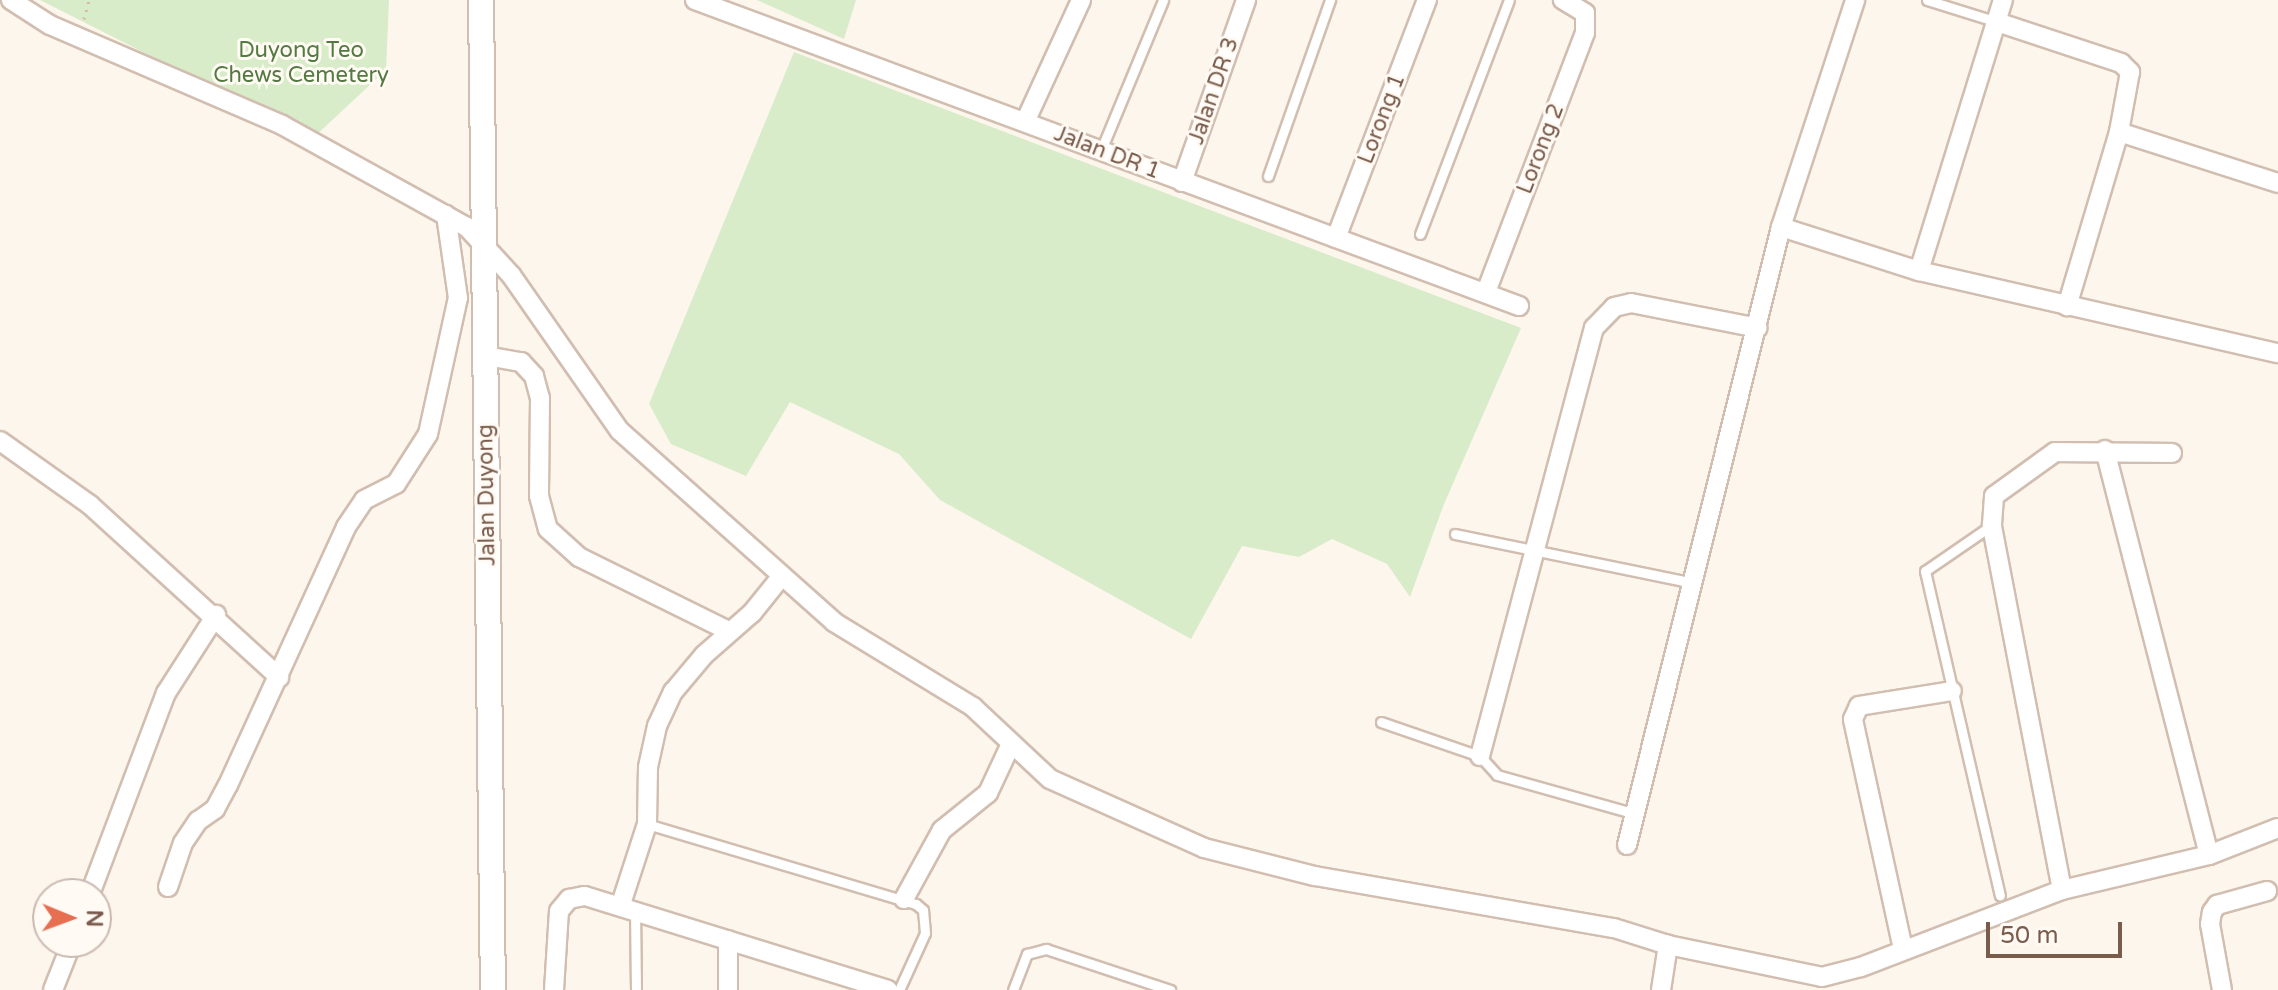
<!DOCTYPE html>
<html>
<head>
<meta charset="utf-8">
<style>
	body { margin:0 }
	#map { position:relative; width:2278px; height:990px; overflow:hidden; background:#fdf6ec; font-family:"Varela Round",sans-serif }
	div>[style] { position:absolute }
	[style*='--x'] { left:calc(var(--x)*1px); top:calc(var(--y)*1px); width:calc(var(--w)*1px); rotate:calc(var(--a)*1deg) }
	.green>* { inset:0; background:#d8ecc9 }
	.path>* { height:3px; margin-top:-1.5px; transform-origin:0; background:repeating-linear-gradient(90deg,#d9b8a5 0 2px,transparent 0 8px) }
	.roads { filter:drop-shadow(2px 0 #d1beb0) drop-shadow(-2px 0 #d1beb0) drop-shadow(0 2px #d1beb0) drop-shadow(0 -2px #d1beb0) }
	.lane>* { height:9px; margin:-4.5px; padding:0 4.5px; transform-origin:4.5px; border-radius:4.5px; background:#fff }
	.street>* { height:18px; margin:-9px; padding:0 9px; transform-origin:9px; border-radius:9px; background:#fff }
	.secondary>* { height:24px; margin:-12px; padding:0 12px; transform-origin:12px; border-radius:12px; background:#fff }
	span { translate:-50% -50%; white-space:nowrap; text-align:center; line-height:1.15; -webkit-text-stroke:6px #fffaf3; paint-order:stroke }
	.park-label { font-size:22px; color:#537a41 }
	.street-label { font-size:22px; color:#7a5c4d }
	.north { position:absolute; left:32px; top:878px; width:80px; height:80px; box-sizing:border-box; background:#fffaf3; border:2px solid #cabbb1; border-radius:50%; rotate:91deg; font-size:22px; font-weight:700; line-height:32px; text-align:center; color:#7a5c4d }
	.north::after { content:''; display:block; margin:auto; width:28px; height:36px; background:#e76f51; clip-path:polygon(50% 0,100% 100%,50% 72%,0 100%) }
	.scale { position:absolute; left:1986px; top:922px; width:136px; height:36px; box-sizing:border-box; border:4px solid #7a5c4d; border-top:0; padding-left:10px; font-size:24px; line-height:28px; white-space:nowrap; color:#7a5c4d; -webkit-text-stroke:6px #fffaf3; paint-order:stroke }
</style>
</head>
<body>
<div id="map">
	<div class="green">
		<i style="clip-path:polygon(40px 0,389px 0,386px 70px,313px 138px)"></i>
		<i style="clip-path:polygon(757px 0,856px 0,844px 39px)"></i>
		<i style="clip-path:polygon(794px 52px,1521px 328px,1444px 504px,1410px 597px,1387px 564px,1332px 539px,1299px 557px,1242px 546px,1191px 639px,940px 500px,899px 454px,790px 402px,746px 476px,671px 444px,649px 404px)"></i>
	</div>
	<div class="path">
		<i style="--x:84;--y:19;--w:20;--a:-75"></i>
	</div>
	<div class="roads">
		<div class="lane">
			<i style="--x:1927;--y:0;--w:73;--a:17.4"></i>
			<i style="--x:1101;--y:150;--w:162;--a:-67.5"></i>
			<i style="--x:1268;--y:176;--w:187;--a:-70.6"></i>
			<i style="--x:1420;--y:234;--w:250;--a:-69.2"></i>
			<i style="--x:1992;--y:525;--w:81;--a:145.5"></i>
			<i style="--x:1925;--y:571;--w:333;--a:77"></i>
			<i style="--x:1455;--y:534;--w:243;--a:11.6"></i>
			<i style="--x:1381;--y:722;--w:105;--a:19"></i>
			<i style="--x:1480;--y:756;--w:25;--a:48"></i>
			<i style="--x:1497;--y:775;--w:144;--a:15.7"></i>
			<i style="--x:647;--y:824;--w:281;--a:16.6"></i>
			<i style="--x:916;--y:904;--w:9;--a:41"></i>
			<i style="--x:923;--y:910;--w:23;--a:85"></i>
			<i style="--x:925;--y:933;--w:63;--a:114.5"></i>
			<i style="--x:635;--y:909;--w:81;--a:89.3"></i>
			<i style="--x:1013;--y:990;--w:39;--a:-69"></i>
			<i style="--x:1027;--y:954;--w:20;--a:-15"></i>
			<i style="--x:1046;--y:949;--w:131;--a:18.3"></i>
		</div>
		<div class="street">
			<i style="--x:11;--y:0;--w:46;--a:32.7"></i>
			<i style="--x:50;--y:25;--w:253;--a:23.3"></i>
			<i style="--x:282;--y:125;--w:211;--a:28.9"></i>
			<i style="--x:467;--y:227;--w:65;--a:47.5"></i>
			<i style="--x:511;--y:275;--w:190;--a:55.1"></i>
			<i style="--x:620;--y:431;--w:287;--a:41.7"></i>
			<i style="--x:834;--y:622;--w:163;--a:31.4"></i>
			<i style="--x:973;--y:707;--w:105;--a:43.1"></i>
			<i style="--x:1050;--y:779;--w:169;--a:24.1"></i>
			<i style="--x:1204;--y:848;--w:114;--a:14.2"></i>
			<i style="--x:1315;--y:876;--w:303;--a:9.9"></i>
			<i style="--x:1614;--y:928;--w:57;--a:17.5"></i>
			<i style="--x:1668;--y:945;--w:157;--a:11.7"></i>
			<i style="--x:1822;--y:977;--w:40;--a:-14.4"></i>
			<i style="--x:1861;--y:967;--w:215;--a:-21"></i>
			<i style="--x:2062;--y:890;--w:151;--a:-13.4"></i>
			<i style="--x:2209;--y:855;--w:74;--a:-21.4"></i>
			<i style="--x:695;--y:0;--w:879;--a:20.37"></i>
			<i style="--x:1997;--y:22;--w:131;--a:18.3"></i>
			<i style="--x:2121;--y:63;--w:13;--a:45"></i>
			<i style="--x:2130;--y:72;--w:61;--a:100.4"></i>
			<i style="--x:2119;--y:132;--w:182;--a:106.6"></i>
			<i style="--x:1025;--y:122;--w:134;--a:-65.3"></i>
			<i style="--x:2119;--y:132;--w:167;--a:17.8"></i>
			<i style="--x:1182;--y:182;--w:193;--a:-70.6"></i>
			<i style="--x:1781;--y:227;--w:145;--a:17.7"></i>
			<i style="--x:1919;--y:271;--w:368;--a:12.9"></i>
			<i style="--x:1336;--y:238;--w:255;--a:-69.1"></i>
			<i style="--x:1919;--y:271;--w:284;--a:-72.8"></i>
			<i style="--x:1486;--y:292;--w:277;--a:-69.1"></i>
			<i style="--x:1585;--y:33;--w:20;--a:-90"></i>
			<i style="--x:1585;--y:13;--w:26;--a:-149"></i>
			<i style="--x:486;--y:356;--w:36;--a:10"></i>
			<i style="--x:521;--y:362;--w:19;--a:47"></i>
			<i style="--x:534;--y:376;--w:23;--a:75"></i>
			<i style="--x:540;--y:398;--w:98;--a:90.6"></i>
			<i style="--x:539;--y:496;--w:34;--a:75"></i>
			<i style="--x:548;--y:529;--w:42;--a:42.1"></i>
			<i style="--x:579;--y:557;--w:167;--a:26.3"></i>
			<i style="--x:0;--y:441;--w:110;--a:35.4"></i>
			<i style="--x:90;--y:505;--w:256;--a:42.3"></i>
			<i style="--x:2105;--y:450;--w:418;--a:75.6"></i>
			<i style="--x:1480;--y:756;--w:443;--a:-75.1"></i>
			<i style="--x:1594;--y:328;--w:29;--a:-46"></i>
			<i style="--x:1614;--y:307;--w:17;--a:-13"></i>
			<i style="--x:1631;--y:303;--w:129;--a:11.1"></i>
			<i style="--x:1627;--y:845;--w:637;--a:-76.01"></i>
			<i style="--x:1781;--y:227;--w:239;--a:-71.9"></i>
			<i style="--x:168;--y:887;--w:46;--a:-71.2"></i>
			<i style="--x:183;--y:843;--w:27;--a:-56"></i>
			<i style="--x:198;--y:821;--w:21;--a:-35"></i>
			<i style="--x:215;--y:809;--w:27;--a:-62"></i>
			<i style="--x:228;--y:785;--w:284;--a:-65.4"></i>
			<i style="--x:346;--y:527;--w:32;--a:-56"></i>
			<i style="--x:364;--y:500;--w:36;--a:-27"></i>
			<i style="--x:396;--y:484;--w:59;--a:-57.4"></i>
			<i style="--x:428;--y:434;--w:139;--a:-77.6"></i>
			<i style="--x:458;--y:298;--w:84;--a:-98.2"></i>
			<i style="--x:2062;--y:890;--w:372;--a:-100.9"></i>
			<i style="--x:1992;--y:525;--w:29;--a:-86"></i>
			<i style="--x:1994;--y:496;--w:75;--a:-35.8"></i>
			<i style="--x:2055;--y:452;--w:117;--a:0.5"></i>
			<i style="--x:90;--y:894;--w:215;--a:-69.3"></i>
			<i style="--x:166;--y:693;--w:93;--a:-57.3"></i>
			<i style="--x:904;--y:899;--w:79;--a:-61.2"></i>
			<i style="--x:942;--y:830;--w:59;--a:-38.8"></i>
			<i style="--x:988;--y:793;--w:52;--a:-64.9"></i>
			<i style="--x:621;--y:904;--w:84;--a:-72"></i>
			<i style="--x:647;--y:824;--w:57;--a:-89"></i>
			<i style="--x:648;--y:767;--w:42;--a:-77.6"></i>
			<i style="--x:657;--y:726;--w:38;--a:-65"></i>
			<i style="--x:673;--y:692;--w:48;--a:-50"></i>
			<i style="--x:704;--y:655;--w:64;--a:-41.2"></i>
			<i style="--x:752;--y:613;--w:46;--a:-51.1"></i>
			<i style="--x:1903;--y:949;--w:235;--a:-102.3"></i>
			<i style="--x:1853;--y:719;--w:14;--a:-65"></i>
			<i style="--x:1859;--y:706;--w:94;--a:-9.2"></i>
			<i style="--x:53;--y:990;--w:52;--a:-68.4"></i>
			<i style="--x:554;--y:990;--w:79;--a:-86.4"></i>
			<i style="--x:559;--y:911;--w:16;--a:-50"></i>
			<i style="--x:569;--y:899;--w:16;--a:-11"></i>
			<i style="--x:585;--y:896;--w:317;--a:17.2"></i>
			<i style="--x:728;--y:990;--w:50;--a:-90"></i>
			<i style="--x:1661;--y:990;--w:46;--a:-81.2"></i>
			<i style="--x:2222;--y:990;--w:67;--a:-100.3"></i>
			<i style="--x:2210;--y:924;--w:12;--a:-81"></i>
			<i style="--x:2212;--y:912;--w:9;--a:-54"></i>
			<i style="--x:2217;--y:905;--w:52;--a:-15.6"></i>
		</div>
		<div class="secondary">
			<i style="--x:481;--y:0;--w:990;--a:89.31"></i>
		</div>
	</div>
	<div class="park-label">
		<span style="left:301px;top:63px">Duyong Teo<br>Chews Cemetery</span>
	</div>
	<div class="street-label">
		<span style="left:1214px;top:91px;rotate:-71deg">Jalan DR 3</span>
		<span style="left:1382px;top:119px;rotate:-69deg">Lorong 1</span>
		<span style="left:1541px;top:149px;rotate:-69deg">Lorong 2</span>
		<span style="left:1107px;top:153px;rotate:21deg">Jalan DR 1</span>
		<span style="left:487px;top:495px;rotate:-91deg">Jalan Duyong</span>
	</div>
	<div class="north">N</div>
	<div class="scale">50 m</div>
</div>
</body>
</html>
